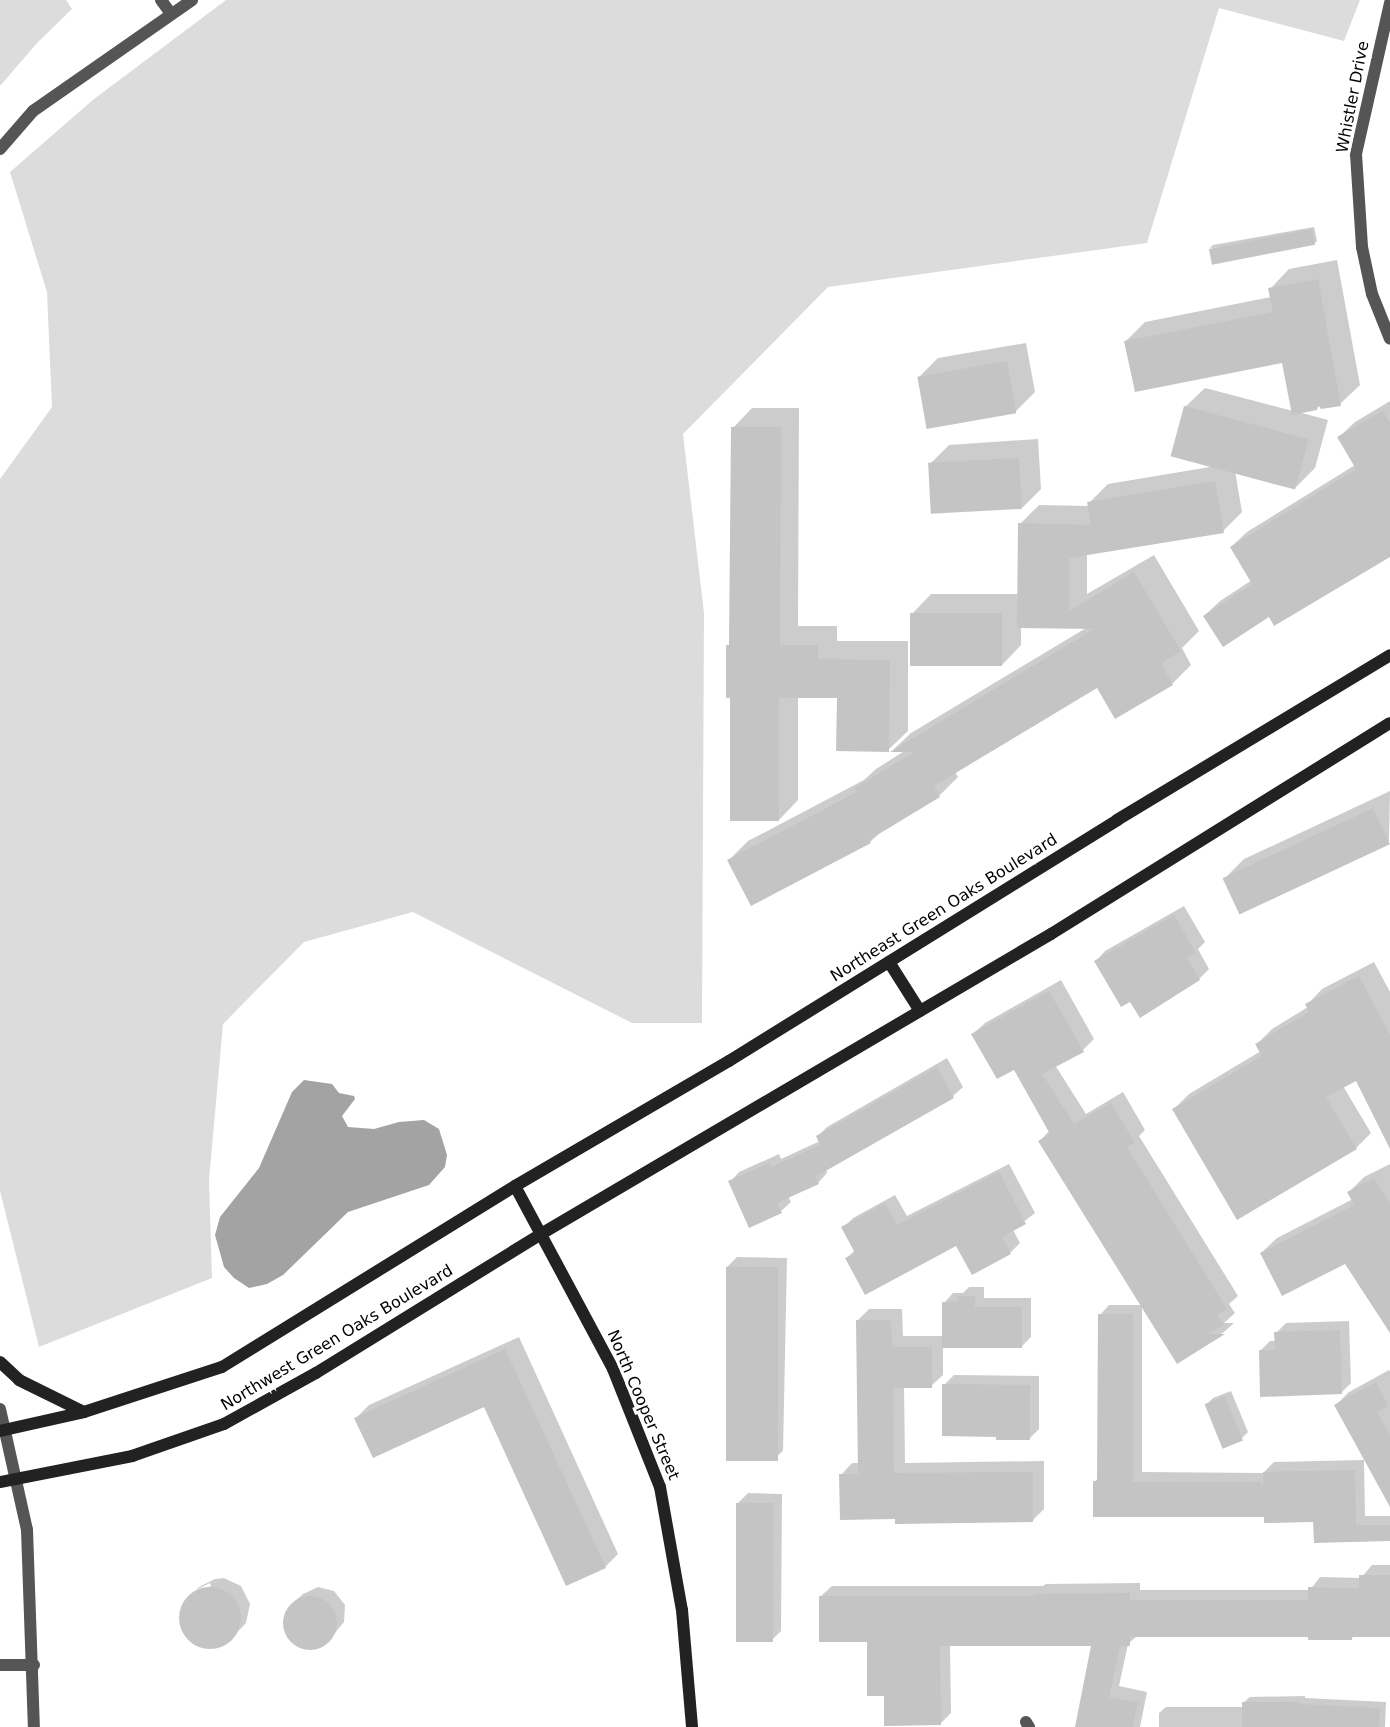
<!DOCTYPE html>
<html>
<head>
<meta charset="utf-8">
<style>
	body { margin:0 }
	#map { position:relative; width:1390px; height:1727px; overflow:hidden; background:#fff; font-family:"DejaVu Sans",sans-serif }
	div>[style] { position:absolute }
	[style*='--x'] { left:calc(var(--x)*1px); top:calc(var(--y)*1px); width:calc(var(--w)*1px); rotate:calc(var(--a)*1deg) }
	.green>* { inset:0; background:#dcdcdc }
	.water>* { inset:0; background:#a3a3a3 }
	.shadow>* { inset:0; background:#0003 }
	.building>* { inset:0; background:#c4c4c4; transform-origin:0 0 }
	.round { border-radius:50% }
	.minor>* { height:12px; margin:-6px; padding:0 6px; transform-origin:6px; border-radius:6px; background:#555 }
	.secondary>* { height:12px; margin:-6px; padding:0 6px; transform-origin:6px; border-radius:6px; background:#222 }
	span { translate:-50% -50%; white-space:nowrap; text-align:center; line-height:1.15; -webkit-text-stroke:6px #fff; paint-order:stroke }
	.street-label { font-size:16px; color:#000 }
</style>
</head>
<body>
<div id="map">
	<div class="green">
		<i style="clip-path:polygon(0 0,66px 0,72px 9px,37px 43px,0 86px)"></i>
		<i style="clip-path:polygon(226px 0,1360px 0,1344px 41px,1219px 8px,1147px 243px,828px 287px,683px 434px,704px 613px,702px 1023px,632px 1023px,413px 912px,304px 942px,223px 1024px,209px 1180px,212px 1278px,39px 1347px,0 1191px,0 479px,52px 407px,47px 292px,10px 172px,94px 99px)"></i>
	</div>
	<div class="water">
		<i style="clip-path:polygon(304px 1080px,332px 1084px,339px 1093px,354px 1096px,355px 1099px,342px 1116px,348px 1127px,374px 1129px,399px 1122px,424px 1120px,439px 1129px,447px 1155px,445px 1167px,429px 1185px,348px 1212px,283px 1275px,267px 1284px,249px 1288px,234px 1278px,224px 1267px,215px 1235px,220px 1217px,259px 1168px,292px 1092px)"></i>
	</div>
	<div class="shadow">
		<i style="clip-path:polygon(1314px 227px,1317px 241px,1314px 244px,1210px 248px,1213px 245px)"></i>
		<i style="clip-path:polygon(1337px 260px,1360px 385px,1340px 404px,1320px 405px,1316px 409px,1298px 412px,1328px 420px,1315px 468px,1296px 487px,1235px 471px,1242px 512px,1223px 531px,1087px 554px,1087px 594px,1154px 555px,1199px 631px,1182px 648px,1191px 665px,1172px 684px,1116px 717px,1097px 686px,955px 772px,958px 777px,939px 796px,882px 831px,870px 842px,729px 860px,748px 841px,864px 780px,876px 769px,906px 750px,893px 750px,911px 733px,1086px 628px,1021px 627px,1021px 645px,1002px 665px,912px 614px,931px 594px,1019px 594px,1020px 524px,1039px 505px,1090px 506px,1089px 503px,1108px 484px,1216px 466px,1185px 407px,1205px 388px,1293px 411px,1283px 361px,1126px 341px,1145px 322px,1271px 297px,1270px 289px,1289px 269px)"></i>
		<i style="clip-path:polygon(1026px 343px,1035px 392px,1015px 412px,919px 377px,938px 358px)"></i>
		<i style="clip-path:polygon(1390px 401px,1390px 555px,1269px 615px,1204px 616px,1220px 601px,1252px 580px,1231px 547px,1247px 532px,1355px 465px,1339px 437px,1355px 422px)"></i>
		<i style="clip-path:polygon(752px 408px,799px 408px,798px 626px,837px 626px,837px 641px,908px 641px,908px 731px,888px 750px,838px 696px,798px 696px,798px 800px,779px 820px,731px 696px,728px 646px,731px 643px,733px 428px)"></i>
		<i style="clip-path:polygon(1038px 439px,1041px 489px,1022px 508px,929px 465px,949px 445px)"></i>
		<i style="clip-path:polygon(1390px 791px,1389px 843px,1225px 878px,1244px 859px)"></i>
		<i style="clip-path:polygon(1184px 906px,1205px 942px,1198px 949px,1209px 969px,1199px 979px,1131px 1000px,1096px 961px,1105px 951px)"></i>
		<i style="clip-path:polygon(1374px 962px,1390px 992px,1390px 1145px,1356px 1079px,1343px 1086px,1371px 1133px,1356px 1148px,1174px 1109px,1189px 1094px,1261px 1051px,1257px 1044px,1272px 1029px,1308px 1007px,1307px 1005px,1322px 989px)"></i>
		<i style="clip-path:polygon(1061px 980px,1094px 1039px,1083px 1050px,1055px 1065px,1086px 1114px,1123px 1092px,1145px 1130px,1139px 1136px,1238px 1296px,1229px 1304px,1235px 1313px,1224px 1323px,1234px 1323px,1224px 1332px,1177px 1361px,1142px 1306px,1142px 1472px,1263px 1473px,1274px 1462px,1364px 1460px,1365px 1516px,1390px 1516px,1390px 1540px,1315px 1520px,1266px 1516px,1094px 1482px,1099px 1478px,1100px 1315px,1109px 1305px,1142px 1305px,1040px 1141px,1049px 1131px,1014px 1068px,973px 1034px,985px 1023px)"></i>
		<i style="clip-path:polygon(947px 1058px,963px 1087px,953px 1096px,826px 1169px,827px 1173px,818px 1183px,788px 1196px,791px 1202px,781px 1211px,750px 1226px,730px 1182px,739px 1172px,779px 1154px,781px 1159px,820px 1141px,817px 1137px,827px 1127px)"></i>
		<i style="clip-path:polygon(1009px 1164px,1035px 1213px,1013px 1230px,1020px 1243px,1010px 1253px,957px 1244px,847px 1258px,855px 1250px,843px 1228px,853px 1218px,895px 1195px,907px 1216px)"></i>
		<i style="clip-path:polygon(1390px 1164px,1390px 1331px,1345px 1262px,1261px 1253px,1277px 1238px,1353px 1199px,1349px 1192px,1364px 1177px)"></i>
		<i style="clip-path:polygon(737px 1257px,787px 1258px,783px 1451px,773px 1460px,727px 1267px)"></i>
		<i style="clip-path:polygon(969px 1287px,984px 1287px,984px 1298px,1031px 1298px,1031px 1337px,1021px 1347px,943px 1346px,943px 1375px,931px 1386px,904px 1386px,905px 1463px,1044px 1461px,1044px 1509px,1033px 1520px,897px 1518px,841px 1475px,852px 1463px,860px 1463px,857px 1321px,869px 1309px,902px 1309px,903px 1336px,943px 1336px,944px 1303px,953px 1293px,963px 1293px)"></i>
		<i style="clip-path:polygon(1349px 1321px,1351px 1383px,1341px 1393px,1260px 1351px,1270px 1341px,1276px 1341px,1276px 1333px,1286px 1323px)"></i>
		<i style="clip-path:polygon(519px 1337px,618px 1554px,605px 1567px,485px 1405px,356px 1418px,369px 1405px)"></i>
		<i style="clip-path:polygon(1389px 1370px,1390px 1372px,1390px 1504px,1336px 1405px,1349px 1392px)"></i>
		<i style="clip-path:polygon(954px 1375px,1039px 1376px,1039px 1429px,1029px 1439px,944px 1385px)"></i>
		<i style="clip-path:polygon(1231px 1391px,1248px 1432px,1242px 1438px,1207px 1404px,1213px 1398px)"></i>
		<i style="clip-path:polygon(748px 1493px,782px 1494px,781px 1631px,771px 1641px,738px 1503px)"></i>
		<i style="clip-path:polygon(1372px 1565px,1390px 1565px,1390px 1636px,1354px 1636px,1351px 1639px,1309px 1635px,1138px 1635px,1128px 1644px,1119px 1686px,1147px 1692px,1140px 1727px,1076px 1727px,1093px 1645px,950px 1645px,951px 1713px,940px 1724px,886px 1694px,868px 1641px,821px 1596px,832px 1586px,1043px 1586px,1046px 1584px,1140px 1583px,1140px 1590px,1310px 1590px,1320px 1577px,1361px 1578px)"></i>
		<i style="clip-path:polygon(224px 1578px,241px 1586px,250px 1604px,246px 1623px,229px 1641px,211px 1648px,194px 1644px,188px 1638px,180px 1622px,184px 1605px,191px 1595px,211px 1586px,210px 1583px,196px 1590px,199px 1587px,215px 1579px)"></i>
		<i style="clip-path:polygon(318px 1587px,334px 1591px,345px 1605px,344px 1622px,329px 1640px,313px 1648px,295px 1643px,285px 1628px,288px 1611px,292px 1604px,303px 1594px)"></i>
		<i style="clip-path:polygon(1305px 1696px,1305px 1698px,1386px 1702px,1385px 1727px,1159px 1727px,1159px 1713px,1166px 1707px,1244px 1707px,1243px 1703px,1250px 1697px)"></i>
	</div>
	<div class="building">
		<i style="left:1312px;top:229px;width:16px;height:105px;rotate:79deg"></i>
		<i style="clip-path:polygon(1318px 279px,1341px 406px,1321px 409px,1318px 405px,1317px 410px,1292px 415px,1282px 363px,1135px 392px,1124px 341px,1273px 312px,1268px 288px)"></i>
		<i style="left:1007px;top:361px;width:53px;height:91px;rotate:80deg"></i>
		<i style="left:1184px;top:406px;width:129px;height:52px;rotate:15deg"></i>
		<i style="clip-path:polygon(1383px 411px,1390px 423px,1390px 557px,1274px 626px,1269px 617px,1223px 647px,1203px 616px,1252px 584px,1230px 547px,1356px 469px,1337px 437px)"></i>
		<i style="clip-path:polygon(731px 427px,781px 427px,780px 645px,818px 645px,818px 659px,890px 660px,889px 752px,836px 751px,837px 698px,779px 698px,779px 821px,730px 821px,730px 698px,726px 698px,726px 645px,729px 645px)"></i>
		<i style="left:1019px;top:458px;width:51px;height:91px;rotate:87deg"></i>
		<i style="clip-path:polygon(1215px 481px,1224px 533px,1069px 558px,1069px 611px,1134px 572px,1181px 651px,1161px 663px,1173px 685px,1115px 719px,1097px 688px,934px 786px,940px 797px,869px 840px,871px 843px,751px 906px,727px 860px,857px 792px,855px 788px,914px 752px,890px 752px,1094px 629px,1017px 628px,1018px 523px,1091px 525px,1087px 502px)"></i>
		<i style="left:910px;top:613px;width:92px;height:53px"></i>
		<i style="left:1373px;top:808px;width:40px;height:166px;rotate:65deg"></i>
		<i style="clip-path:polygon(1174px 915px,1196px 953px,1187px 958px,1200px 980px,1140px 1018px,1130px 1002px,1121px 1007px,1094px 961px)"></i>
		<i style="clip-path:polygon(1359px 976px,1390px 1035px,1390px 1149px,1356px 1081px,1326px 1097px,1357px 1149px,1237px 1220px,1172px 1109px,1262px 1056px,1255px 1044px,1309px 1012px,1305px 1004px)"></i>
		<i style="clip-path:polygon(1049px 991px,1084px 1052px,1042px 1074px,1074px 1124px,1111px 1103px,1135px 1143px,1127px 1147px,1227px 1309px,1217px 1315px,1224px 1325px,1207px 1334px,1225px 1334px,1177px 1364px,1038px 1141px,1050px 1134px,1014px 1070px,997px 1079px,971px 1034px)"></i>
		<i style="clip-path:polygon(937px 1067px,954px 1098px,815px 1177px,819px 1184px,777px 1203px,782px 1213px,749px 1228px,728px 1181px,769px 1163px,771px 1167px,820px 1145px,816px 1136px)"></i>
		<i style="clip-path:polygon(999px 1172px,1026px 1224px,1002px 1237px,1011px 1254px,972px 1275px,956px 1246px,865px 1295px,845px 1258px,855px 1253px,841px 1227px,885px 1203px,897px 1225px)"></i>
		<i style="clip-path:polygon(1374px 1178px,1390px 1204px,1390px 1333px,1345px 1264px,1282px 1296px,1260px 1253px,1354px 1205px,1347px 1192px)"></i>
		<i style="left:726px;top:1267px;width:52px;height:194px"></i>
		<i style="clip-path:polygon(958px 1296px,975px 1296px,975px 1307px,1022px 1307px,1022px 1348px,942px 1348px,942px 1302px,958px 1302px)"></i>
		<i style="clip-path:polygon(1098px 1314px,1133px 1314px,1133px 1482px,1261px 1482px,1263px 1489px,1263px 1472px,1355px 1470px,1356px 1525px,1390px 1525px,1390px 1541px,1314px 1543px,1313px 1522px,1264px 1523px,1264px 1517px,1093px 1517px,1093px 1481px,1097px 1481px)"></i>
		<i style="clip-path:polygon(856px 1320px,891px 1320px,892px 1347px,932px 1347px,932px 1388px,893px 1388px,894px 1473px,1033px 1472px,1033px 1522px,895px 1524px,895px 1519px,840px 1520px,839px 1474px,858px 1474px)"></i>
		<i style="clip-path:polygon(1340px 1330px,1342px 1394px,1260px 1397px,1259px 1350px,1275px 1350px,1274px 1332px)"></i>
		<i style="clip-path:polygon(505px 1349px,606px 1568px,566px 1586px,484px 1407px,373px 1458px,354px 1418px)"></i>
		<i style="clip-path:polygon(1376px 1382px,1388px 1406px,1377px 1412px,1390px 1436px,1390px 1507px,1334px 1405px)"></i>
		<i style="clip-path:polygon(942px 1384px,1030px 1385px,1030px 1440px,996px 1440px,996px 1437px,942px 1436px)"></i>
		<i style="left:1225px;top:1396px;width:48px;height:22px;rotate:68deg"></i>
		<i style="left:736px;top:1503px;width:37px;height:139px"></i>
		<i style="clip-path:polygon(1359px 1575px,1390px 1575px,1390px 1637px,1352px 1637px,1352px 1640px,1308px 1640px,1308px 1637px,1130px 1637px,1130px 1646px,1120px 1646px,1109px 1697px,1138px 1702px,1133px 1727px,1075px 1727px,1091px 1646px,940px 1646px,941px 1725px,884px 1726px,884px 1696px,867px 1696px,867px 1642px,819px 1642px,819px 1596px,1034px 1596px,1034px 1594px,1130px 1593px,1130px 1600px,1308px 1600px,1308px 1587px,1359px 1588px)"></i>
		<i class="round" style="left:179px;top:1587px;width:62px;height:62px"></i>
		<i class="round" style="left:283px;top:1596px;width:54px;height:54px"></i>
		<i style="clip-path:polygon(1242px 1702px,1299px 1702px,1299px 1704px,1380px 1708px,1379px 1727px,1242px 1727px)"></i>
	</div>
	<div class="minor">
		<i style="--x:161;--y:0;--w:17;--a:54"></i>
		<i style="--x:1390;--y:3;--w:155;--a:102.7"></i>
		<i style="--x:1356;--y:154;--w:93;--a:86.3"></i>
		<i style="--x:1362;--y:247;--w:48;--a:78"></i>
		<i style="--x:1372;--y:294;--w:48;--a:68.2"></i>
		<i style="--x:0;--y:149;--w:50;--a:-49"></i>
		<i style="--x:33;--y:111;--w:194;--a:-34.9"></i>
		<i style="--x:0;--y:1409;--w:124;--a:77.4"></i>
		<i style="--x:27;--y:1530;--w:197;--a:88"></i>
		<i style="--x:0;--y:1665;--w:34;--a:0"></i>
		<i style="--x:1026;--y:1722;--w:6;--a:59"></i>
	</div>
	<div class="secondary">
		<i style="--x:889;--y:962;--w:58;--a:57.7"></i>
		<i style="--x:515;--y:1186;--w:208;--a:61.8"></i>
		<i style="--x:613;--y:1369;--w:127;--a:68.3"></i>
		<i style="--x:660;--y:1487;--w:125;--a:79.9"></i>
		<i style="--x:682;--y:1610;--w:117;--a:85.1"></i>
		<i style="--x:0;--y:1362;--w:26;--a:43"></i>
		<i style="--x:19;--y:1380;--w:72;--a:26.2"></i>
		<i style="--x:0;--y:1431;--w:86;--a:-12.7"></i>
		<i style="--x:84;--y:1412;--w:145;--a:-18.1"></i>
		<i style="--x:222;--y:1367;--w:344;--a:-31.7"></i>
		<i style="--x:515;--y:1186;--w:248;--a:-30.3"></i>
		<i style="--x:729;--y:1061;--w:457;--a:-31.8"></i>
		<i style="--x:1117;--y:820;--w:319;--a:-31.1"></i>
		<i style="--x:0;--y:1482;--w:135;--a:-11.1"></i>
		<i style="--x:132;--y:1456;--w:97;--a:-19.2"></i>
		<i style="--x:224;--y:1424;--w:105;--a:-29"></i>
		<i style="--x:316;--y:1373;--w:264;--a:-31.7"></i>
		<i style="--x:541;--y:1234;--w:592;--a:-30.47"></i>
		<i style="--x:1051;--y:934;--w:399;--a:-31.9"></i>
	</div>
	<div class="street-label">
		<span style="left:1353px;top:97px;rotate:-79deg">Whistler Drive</span>
		<span style="left:944px;top:908px;rotate:-32deg">Northeast Green Oaks Boulevard</span>
		<span style="left:337px;top:1338px;rotate:-31deg">Northwest Green Oaks Boulevard</span>
		<span style="left:643px;top:1405px;rotate:67deg">North Cooper Street</span>
	</div>
</div>
</body>
</html>
